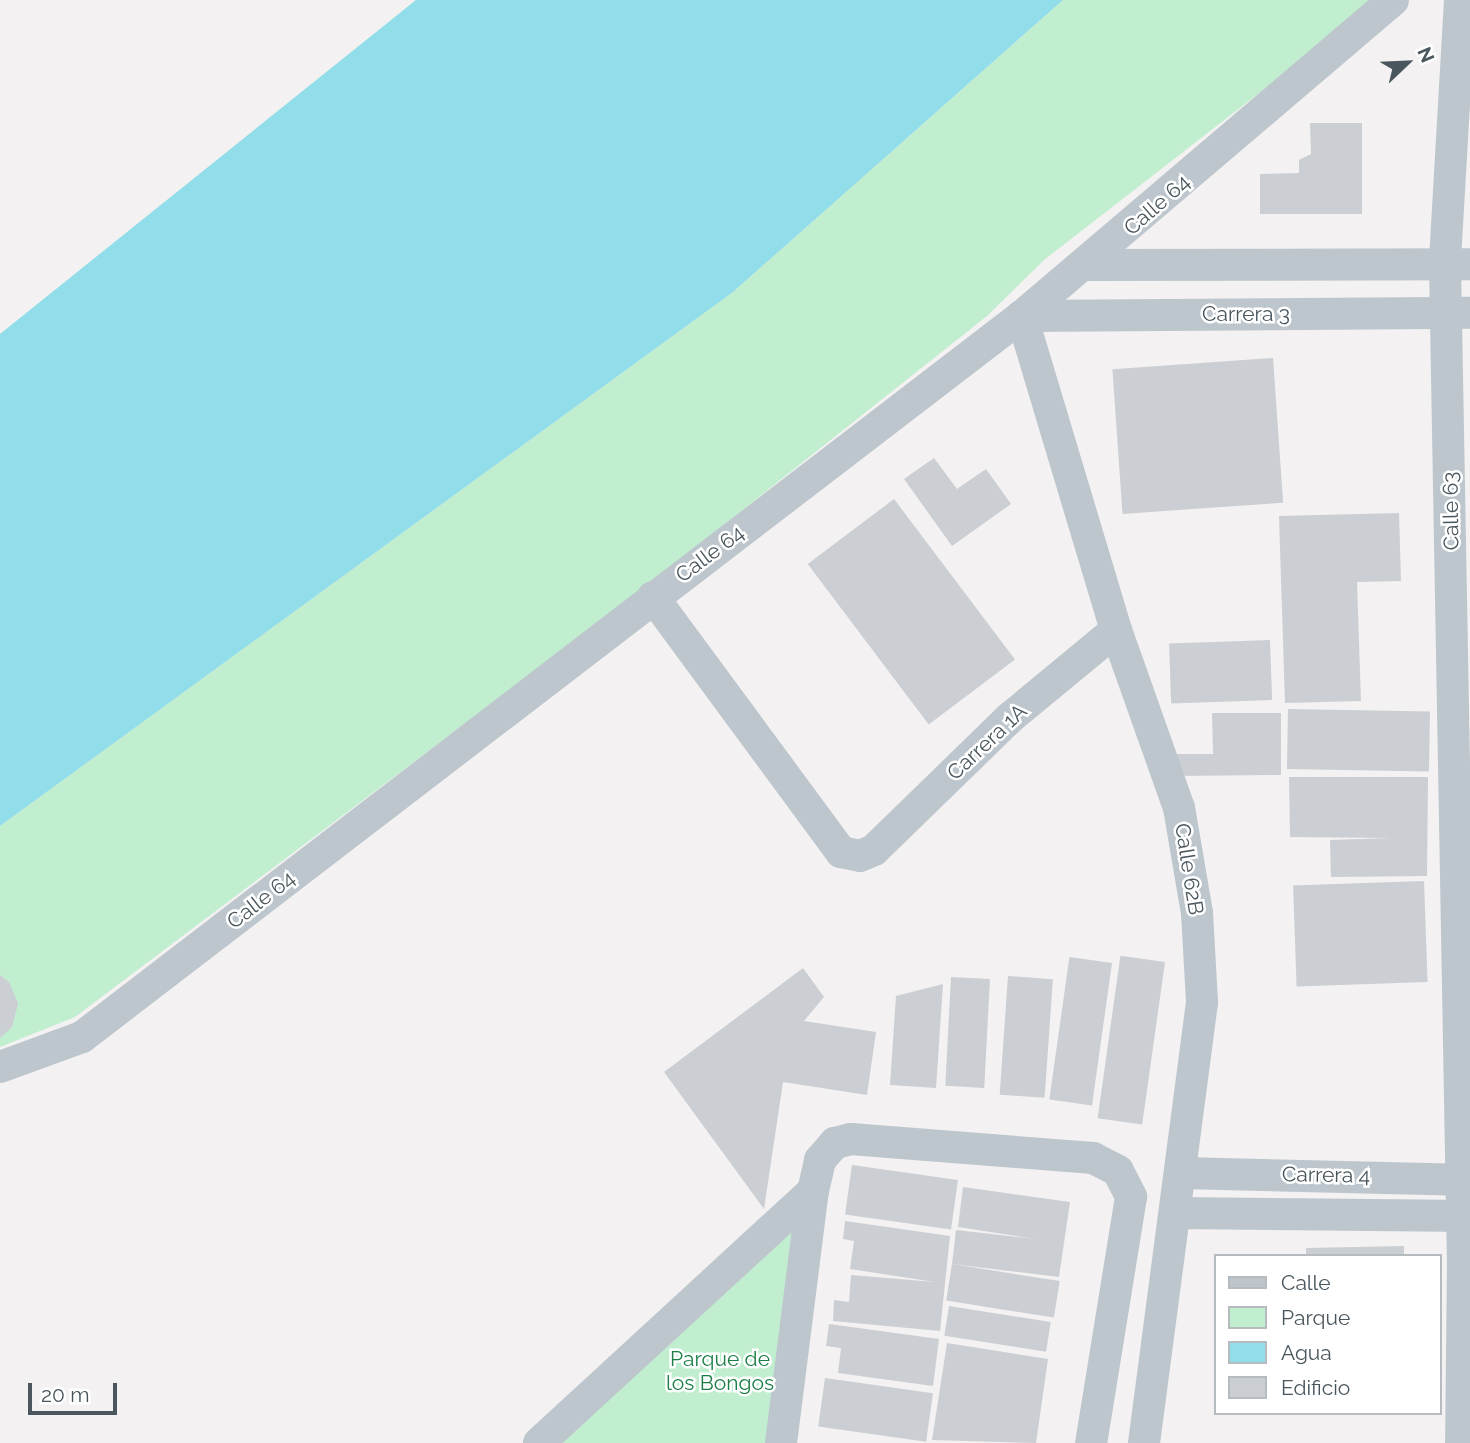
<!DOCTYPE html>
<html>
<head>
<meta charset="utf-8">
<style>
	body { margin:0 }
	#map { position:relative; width:1470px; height:1443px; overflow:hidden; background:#f3f1f1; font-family:Raleway,sans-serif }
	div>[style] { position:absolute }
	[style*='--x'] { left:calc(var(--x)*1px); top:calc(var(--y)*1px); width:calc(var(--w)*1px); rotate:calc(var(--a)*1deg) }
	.green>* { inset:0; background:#c2eed0 }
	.water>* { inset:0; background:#91dde9 }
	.building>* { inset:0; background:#cbced3; transform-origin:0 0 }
	.minor>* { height:32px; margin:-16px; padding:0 16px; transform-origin:16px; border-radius:16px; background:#bdc6cd }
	span { translate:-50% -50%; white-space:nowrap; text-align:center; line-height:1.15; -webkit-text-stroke:5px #fff; paint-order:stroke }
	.street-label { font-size:21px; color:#49565e }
	.park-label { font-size:21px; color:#1b7e46 }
	.legend { position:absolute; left:1214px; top:1254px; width:228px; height:161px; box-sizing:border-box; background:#fff; border:2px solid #b6bbbf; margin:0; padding:9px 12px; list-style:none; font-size:21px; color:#49565e }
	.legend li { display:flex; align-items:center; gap:14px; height:35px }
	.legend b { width:35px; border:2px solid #b6bbbf }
	.north { position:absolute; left:1372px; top:28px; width:70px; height:70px; -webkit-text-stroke:5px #fff; paint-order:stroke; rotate:67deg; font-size:19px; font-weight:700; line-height:28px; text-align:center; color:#49565e }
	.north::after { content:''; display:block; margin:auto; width:24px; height:32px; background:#49565e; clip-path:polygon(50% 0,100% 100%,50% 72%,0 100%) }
	.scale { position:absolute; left:28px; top:1383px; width:89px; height:32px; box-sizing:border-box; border:4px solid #49565e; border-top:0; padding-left:9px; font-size:21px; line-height:24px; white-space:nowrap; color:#49565e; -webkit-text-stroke:5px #fff; paint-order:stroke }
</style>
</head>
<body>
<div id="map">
	<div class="green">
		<i style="clip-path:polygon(1063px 0,1379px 0,1044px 260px,987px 316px,633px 597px,75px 1017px,0 1047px,0 826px,733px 292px)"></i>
		<i style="clip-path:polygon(813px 1191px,781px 1443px,539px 1443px)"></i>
	</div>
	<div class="water">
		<i style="clip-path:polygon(416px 0,1063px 0,733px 292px,0 826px,0 334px)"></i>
	</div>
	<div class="building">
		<i style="clip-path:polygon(1310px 123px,1362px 123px,1362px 214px,1260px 214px,1260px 174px,1299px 173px,1299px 160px,1311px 154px)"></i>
		<i style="left:1273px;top:358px;width:145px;height:161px;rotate:86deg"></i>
		<i style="clip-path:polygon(934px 458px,957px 489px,986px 469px,1011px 504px,952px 546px,904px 479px)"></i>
		<i style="left:894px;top:499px;width:201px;height:108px;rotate:53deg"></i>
		<i style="clip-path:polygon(1399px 513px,1401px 581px,1357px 582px,1361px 701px,1285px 703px,1279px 516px)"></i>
		<i style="left:1270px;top:640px;width:60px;height:101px;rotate:88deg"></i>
		<i style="left:1288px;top:709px;width:142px;height:60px;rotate:1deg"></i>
		<i style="clip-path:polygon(1212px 713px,1281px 713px,1281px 775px,1175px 776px,1175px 754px,1213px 754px)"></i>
		<i style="clip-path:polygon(1289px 777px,1428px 777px,1427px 876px,1331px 877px,1330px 840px,1392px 838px,1290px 837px)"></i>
		<i style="left:1424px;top:881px;width:101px;height:131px;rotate:88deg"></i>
		<i style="left:1165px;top:962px;width:164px;height:45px;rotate:98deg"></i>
		<i style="left:1112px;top:963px;width:144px;height:43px;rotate:98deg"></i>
		<i style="clip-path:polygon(803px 968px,824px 997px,804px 1021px,876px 1032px,867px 1095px,783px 1082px,764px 1209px,664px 1072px)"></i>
		<i style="clip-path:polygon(0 975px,9px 982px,18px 1004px,12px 1027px,0 1038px)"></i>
		<i style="left:1008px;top:976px;width:45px;height:119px;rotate:4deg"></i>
		<i style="left:951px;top:977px;width:39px;height:109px;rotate:3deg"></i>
		<i style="clip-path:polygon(943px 984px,936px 1088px,890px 1085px,896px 996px)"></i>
		<i style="left:852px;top:1165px;width:107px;height:50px;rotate:8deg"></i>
		<i style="clip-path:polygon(963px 1187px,1070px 1202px,1059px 1277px,952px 1264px,956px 1230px,1036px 1239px,958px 1227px)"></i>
		<i style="clip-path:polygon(845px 1221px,950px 1236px,940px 1331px,833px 1321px,834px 1300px,849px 1302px,851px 1275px,935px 1282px,850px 1269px,854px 1241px,843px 1239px)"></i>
		<i style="clip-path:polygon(1404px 1246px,1404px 1256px,1306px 1256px,1306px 1248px)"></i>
		<i style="left:952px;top:1264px;width:109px;height:37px;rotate:9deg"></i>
		<i style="left:949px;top:1306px;width:103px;height:30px;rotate:9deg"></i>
		<i style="clip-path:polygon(829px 1324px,939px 1339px,933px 1386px,838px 1373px,841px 1348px,826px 1346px)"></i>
		<i style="clip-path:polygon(947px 1343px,1048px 1359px,1036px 1443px,932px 1440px)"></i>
		<i style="left:825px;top:1378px;width:109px;height:49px;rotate:8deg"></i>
	</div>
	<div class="minor">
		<i style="--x:1460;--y:0;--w:264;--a:93.3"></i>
		<i style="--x:1445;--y:264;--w:997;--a:88.97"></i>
		<i style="--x:1463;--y:1261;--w:182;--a:90.6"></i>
		<i style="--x:1087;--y:265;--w:383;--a:-0.1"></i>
		<i style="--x:653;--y:597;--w:317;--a:53.6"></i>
		<i style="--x:841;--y:852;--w:19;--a:12"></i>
		<i style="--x:860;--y:856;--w:15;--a:-23"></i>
		<i style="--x:874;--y:850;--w:191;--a:-44.2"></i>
		<i style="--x:1011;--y:717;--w:136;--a:-39.6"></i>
		<i style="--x:0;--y:1067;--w:87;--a:-20.1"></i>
		<i style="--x:82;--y:1037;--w:1185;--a:-37.49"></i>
		<i style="--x:1022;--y:316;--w:487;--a:-40.4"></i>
		<i style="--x:1182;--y:1173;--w:288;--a:1.4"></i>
		<i style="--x:1176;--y:1213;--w:294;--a:0.6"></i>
		<i style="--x:539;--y:1443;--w:372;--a:-42.6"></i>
		<i style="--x:781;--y:1443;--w:254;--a:-82.8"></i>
		<i style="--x:813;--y:1191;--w:32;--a:-77"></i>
		<i style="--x:820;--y:1160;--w:23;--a:-49"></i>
		<i style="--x:835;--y:1143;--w:16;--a:-14"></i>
		<i style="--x:851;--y:1139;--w:243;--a:4.5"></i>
		<i style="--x:1093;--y:1158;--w:28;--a:27"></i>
		<i style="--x:1118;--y:1171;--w:29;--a:63"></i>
		<i style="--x:1131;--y:1197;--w:249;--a:99.2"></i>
		<i style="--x:1144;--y:1443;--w:445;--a:-82.5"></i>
		<i style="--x:1202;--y:1002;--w:89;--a:-93.2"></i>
		<i style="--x:1197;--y:913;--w:107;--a:-99.7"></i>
		<i style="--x:1179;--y:808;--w:189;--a:-109.5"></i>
		<i style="--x:1116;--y:630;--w:328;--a:-106.7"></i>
		<i style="--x:1022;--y:316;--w:448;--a:-0.4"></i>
	</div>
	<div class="street-label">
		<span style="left:1157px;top:205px;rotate:-41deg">Calle 64</span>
		<span style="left:1246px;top:314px">Carrera 3</span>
		<span style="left:1451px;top:511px;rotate:-91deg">Calle 63</span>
		<span style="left:710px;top:554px;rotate:-37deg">Calle 64</span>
		<span style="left:987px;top:742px;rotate:-43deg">Carrera 1A</span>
		<span style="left:1189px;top:869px;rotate:81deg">Calle 62B</span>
		<span style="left:261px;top:900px;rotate:-38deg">Calle 64</span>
		<span style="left:1326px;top:1175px;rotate:1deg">Carrera 4</span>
	</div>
	<div class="park-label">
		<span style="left:720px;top:1371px">Parque de<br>los Bongos</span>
	</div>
	<ul class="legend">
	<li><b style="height:9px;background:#bdc6cd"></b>Calle</li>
	<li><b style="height:19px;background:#c2eed0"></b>Parque</li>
	<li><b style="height:19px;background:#91dde9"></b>Agua</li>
	<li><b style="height:19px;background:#cbced3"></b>Edificio</li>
	</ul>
	<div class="north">N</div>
	<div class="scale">20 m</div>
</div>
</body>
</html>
